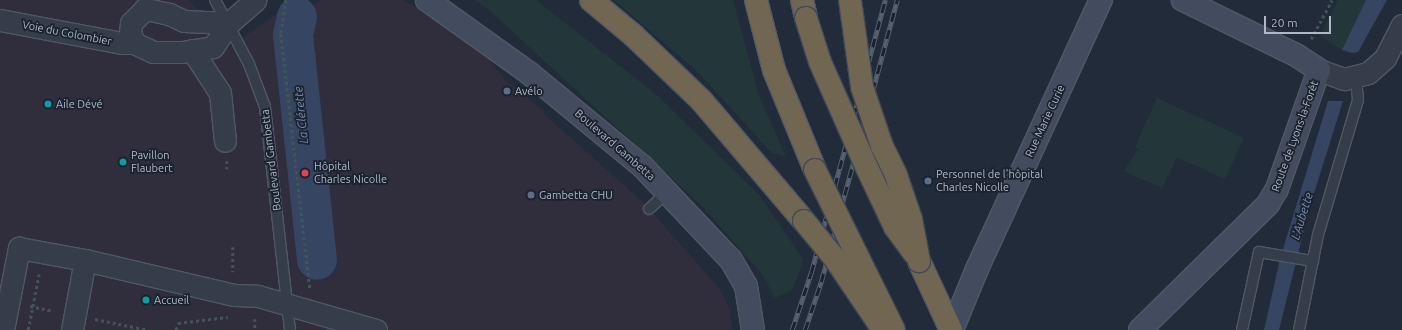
<!DOCTYPE html>
<html>
<head>
<meta charset="utf-8">
<style>
	body { margin:0 }
	#map { position:relative; width:1402px; height:330px; overflow:hidden; background:#222b3a; font-family:Ubuntu,sans-serif }
	div>[style] { position:absolute }
	[style*='--x'] { left:calc(var(--x)*1px); top:calc(var(--y)*1px); width:calc(var(--w)*1px); rotate:calc(var(--a)*1deg) }
	.medical>* { inset:0; background:#302d3c }
	.green>* { inset:0; background:#23373b }
	.water>* { inset:0; background:#354562 }
	.river>* { height:40px; margin:-20px; padding:0 20px; transform-origin:20px; border-radius:20px; background:#354562 }
	.path>* { height:2.5px; margin-top:-1.25px; transform-origin:0; background:repeating-linear-gradient(90deg,#415459 0 3px,transparent 0 6px) }
	.roads { filter:drop-shadow(1px 0 #505865) drop-shadow(-1px 0 #505865) drop-shadow(0 1px #505865) drop-shadow(0 -1px #505865) }
	.lane>* { height:10px; margin:-5px; padding:0 5px; transform-origin:5px; border-radius:5px; background:#353d4a }
	.street>* { height:21px; margin:-10.5px; padding:0 10.5px; transform-origin:10.5px; border-radius:10.5px; background:#353d4a }
	.secondary>* { height:22px; margin:-11px; padding:0 11px; transform-origin:11px; border-radius:11px; background:#434c5e }
	.highway>* { height:22px; margin:-11px; padding:0 11px; transform-origin:11px; border-radius:11px; background:#716652 }
	.rail>* { height:4.5px; margin-top:-2.25px; transform-origin:0; background:repeating-linear-gradient(90deg,#1b222f 0 9px,#576172 0 18px); box-sizing:border-box; border-block:1px solid #576172 }
	.bridges { filter:drop-shadow(1px 0 #404855) drop-shadow(-1px 0 #404855) drop-shadow(0 1px #404855) drop-shadow(0 -1px #404855) }
	.highway-bridge>* { height:22px; margin:-11px; padding:0 11px; transform-origin:11px; border-radius:11px; background:#716652 }
	.dots>* { width:11px; height:11px; translate:-50% -50%; box-sizing:border-box; border:2px solid #1b222f; border-radius:50% }
	span { translate:-50% -50%; white-space:nowrap; text-align:center; line-height:1.15; -webkit-text-stroke:3.5px #1b222f; paint-order:stroke }
	.street-label { font-size:11px; color:#b0b8c7 }
	.poi-label { font-size:11px; color:#b0b8c7 }
	.left { translate:0 -50%; text-align:left }
	.water-label { font-size:12px; color:#788daf; font-style:italic }
	.scale { position:absolute; left:1264px; top:16px; width:67px; height:18px; box-sizing:border-box; border:2px solid #b0b8c7; border-top:0; padding-left:5px; font-size:12px; line-height:14px; white-space:nowrap; color:#b0b8c7; -webkit-text-stroke:3px #1b222f; paint-order:stroke }
</style>
</head>
<body>
<div id="map">
	<div class="medical">
		<i style="clip-path:polygon(0 0,188px 0,202px 14px,215px 52px,228px 48px,276px 14px,310px 8px,320px 0,403px 0,471px 37px,508px 83px,519px 88px,534px 104px,544px 110px,544px 114px,644px 203px,720px 289px,730px 311px,732px 330px,0 330px)"></i>
	</div>
	<div class="green">
		<i style="clip-path:polygon(474px 0,536px 0,658px 96px,759px 195px,804px 260px,792px 290px,775px 298px,762px 274px,700px 204px,488px 9px)"></i>
		<i style="clip-path:polygon(614px 0,733px 0,759px 96px,786px 156px,772px 153px,697px 71px)"></i>
		<i style="clip-path:polygon(1338px 0,1369px 0,1342px 50px,1320px 36px)"></i>
		<i style="clip-path:polygon(1157px 98px,1244px 138px,1225px 179px,1177px 157px,1162px 188px,1124px 171px,1138px 149px,1135px 147px)"></i>
	</div>
	<div class="water">
		<i style="clip-path:polygon(1366px 0,1387px 0,1358px 52px,1352px 53px,1342px 50px)"></i>
		<i style="clip-path:polygon(1328px 101px,1343px 101px,1310px 206px,1279px 330px,1264px 330px,1280px 259px)"></i>
	</div>
	<div class="river">
		<i style="--x:297;--y:17;--w:18;--a:103"></i>
		<i style="--x:293;--y:35;--w:226;--a:83.9"></i>
	</div>
	<div class="path">
		<i style="--x:286;--y:0;--w:34;--a:98"></i>
		<i style="--x:281;--y:34;--w:256;--a:83.5"></i>
		<i style="--x:1311;--y:39;--w:44;--a:-61.7"></i>
		<i style="--x:227;--y:161;--w:8;--a:90"></i>
		<i style="--x:233;--y:247;--w:25;--a:90"></i>
		<i style="--x:30;--y:306;--w:24;--a:12"></i>
		<i style="--x:95;--y:319;--w:54;--a:11.7"></i>
		<i style="--x:255;--y:319;--w:11;--a:90"></i>
		<i style="--x:28;--y:330;--w:57;--a:-78.9"></i>
		<i style="--x:176;--y:330;--w:7;--a:-74"></i>
		<i style="--x:178;--y:323;--w:50;--a:-6.8"></i>
	</div>
	<div class="roads">
		<div class="lane">
			<i style="--x:215;--y:0;--w:72;--a:62"></i>
			<i style="--x:249;--y:64;--w:46;--a:69.6"></i>
			<i style="--x:265;--y:107;--w:224;--a:83.6"></i>
			<i style="--x:649;--y:209;--w:25;--a:-43"></i>
			<i style="--x:1242;--y:330;--w:80;--a:-77.7"></i>
			<i style="--x:1259;--y:252;--w:55;--a:9.5"></i>
			<i style="--x:1299;--y:330;--w:97;--a:-78.7"></i>
			<i style="--x:1318;--y:235;--w:141;--a:-73.5"></i>
			<i style="--x:1358;--y:100;--w:23;--a:-95"></i>
		</div>
		<div class="street">
			<i style="--x:0;--y:20;--w:124;--a:10.7"></i>
			<i style="--x:122;--y:43;--w:12;--a:0"></i>
			<i style="--x:229;--y:23;--w:45;--a:-177.5"></i>
			<i style="--x:184;--y:21;--w:17;--a:-155"></i>
			<i style="--x:169;--y:14;--w:25;--a:-168"></i>
			<i style="--x:145;--y:9;--w:20;--a:135"></i>
			<i style="--x:131;--y:23;--w:9;--a:96"></i>
			<i style="--x:130;--y:32;--w:12;--a:70"></i>
			<i style="--x:134;--y:43;--w:21;--a:25"></i>
			<i style="--x:153;--y:52;--w:29;--a:0"></i>
			<i style="--x:182;--y:52;--w:31;--a:-9"></i>
			<i style="--x:213;--y:47;--w:29;--a:-56"></i>
			<i style="--x:229;--y:23;--w:35;--a:-41"></i>
			<i style="--x:192;--y:50;--w:51;--a:56.9"></i>
			<i style="--x:220;--y:93;--w:48;--a:84.1"></i>
			<i style="--x:1319;--y:70;--w:27;--a:20"></i>
			<i style="--x:1344;--y:79;--w:25;--a:-14"></i>
			<i style="--x:1368;--y:73;--w:23;--a:-41"></i>
			<i style="--x:1385;--y:58;--w:37;--a:-63"></i>
			<i style="--x:3;--y:330;--w:84;--a:-79"></i>
			<i style="--x:19;--y:248;--w:67;--a:10.3"></i>
			<i style="--x:72;--y:330;--w:71;--a:-79.5"></i>
			<i style="--x:85;--y:260;--w:153;--a:13.2"></i>
			<i style="--x:234;--y:295;--w:24;--a:2"></i>
			<i style="--x:258;--y:296;--w:123;--a:16.1"></i>
		</div>
		<div class="secondary">
			<i style="--x:427;--y:0;--w:125;--a:35.6"></i>
			<i style="--x:529;--y:73;--w:146;--a:39.5"></i>
			<i style="--x:642;--y:166;--w:129;--a:46.6"></i>
			<i style="--x:731;--y:260;--w:30;--a:60"></i>
			<i style="--x:746;--y:286;--w:45;--a:81"></i>
			<i style="--x:952;--y:330;--w:66;--a:-67.7"></i>
			<i style="--x:977;--y:269;--w:296;--a:-65.3"></i>
			<i style="--x:1140;--y:330;--w:180;--a:-44.5"></i>
			<i style="--x:1268;--y:204;--w:17;--a:-59"></i>
			<i style="--x:1277;--y:189;--w:126;--a:-70.6"></i>
			<i style="--x:1319;--y:70;--w:27;--a:-147"></i>
			<i style="--x:1296;--y:55;--w:126;--a:-154"></i>
		</div>
		<div class="highway">
			<i style="--x:591;--y:0;--w:55;--a:39.8"></i>
			<i style="--x:633;--y:35;--w:94;--a:43.7"></i>
			<i style="--x:701;--y:100;--w:159;--a:49.6"></i>
			<i style="--x:756;--y:0;--w:72;--a:75.6"></i>
			<i style="--x:774;--y:70;--w:108;--a:67.7"></i>
			<i style="--x:802;--y:0;--w:18;--a:77"></i>
			<i style="--x:919;--y:261;--w:76;--a:65.1"></i>
		</div>
	</div>
	<div class="rail">
		<i style="--x:792;--y:330;--w:60;--a:-71.6"></i>
		<i style="--x:811;--y:273;--w:283;--a:-74.8"></i>
		<i style="--x:805;--y:330;--w:51;--a:-71.6"></i>
		<i style="--x:821;--y:282;--w:292;--a:-74.9"></i>
	</div>
	<div class="bridges">
		<div class="highway-bridge">
			<i style="--x:850;--y:0;--w:88;--a:82.1"></i>
			<i style="--x:862;--y:87;--w:62;--a:71.3"></i>
			<i style="--x:882;--y:146;--w:32;--a:64"></i>
			<i style="--x:896;--y:175;--w:46;--a:71.2"></i>
			<i style="--x:911;--y:219;--w:43;--a:79.2"></i>
			<i style="--x:806;--y:18;--w:46;--a:72.3"></i>
			<i style="--x:820;--y:62;--w:116;--a:66.1"></i>
			<i style="--x:867;--y:168;--w:65;--a:64.6"></i>
			<i style="--x:895;--y:227;--w:32;--a:54"></i>
			<i style="--x:815;--y:170;--w:178;--a:63.7"></i>
			<i style="--x:804;--y:221;--w:50;--a:50.6"></i>
			<i style="--x:836;--y:260;--w:84;--a:56.1"></i>
		</div>
	</div>
	<div class="dots">
		<i style="left:507px;top:91px;background:#5c6f8a"></i>
		<i style="left:48px;top:104px;background:#0f9aa8"></i>
		<i style="left:123px;top:162px;background:#0f9aa8"></i>
		<i style="left:305px;top:173px;background:#e0444e"></i>
		<i style="left:928px;top:181px;background:#5c6f8a"></i>
		<i style="left:531px;top:195px;background:#5c6f8a"></i>
		<i style="left:146px;top:300px;background:#0f9aa8"></i>
	</div>
	<div class="street-label">
		<span style="left:67px;top:33px;rotate:11deg">Voie du Colombier</span>
		<span style="left:1045px;top:121px;rotate:-65deg">Rue Marie Curie</span>
		<span style="left:1295px;top:136px;rotate:-70deg">Route de Lyons-la-Forêt</span>
		<span style="left:615px;top:145px;rotate:41deg">Boulevard Gambetta</span>
		<span style="left:271px;top:160px;rotate:-97deg">Boulevard Gambetta</span>
	</div>
	<div class="poi-label">
		<span class="left" style="left:515px;top:91px">Avélo</span>
		<span class="left" style="left:56px;top:104px">Aile Dévé</span>
		<span class="left" style="left:131px;top:162px">Pavillon<br>Flaubert</span>
		<span class="left" style="left:314px;top:173px">Hôpital<br>Charles Nicolle</span>
		<span class="left" style="left:936px;top:181px">Personnel de l'hôpital<br>Charles Nicolle</span>
		<span class="left" style="left:539px;top:195px">Gambetta CHU</span>
		<span class="left" style="left:154px;top:300px">Accueil</span>
	</div>
	<div class="water-label">
		<span style="left:301px;top:115px;rotate:-96deg">La Clérette</span>
		<span style="left:1302px;top:216px;rotate:-73deg">L'Aubette</span>
	</div>
	<div class="scale">20 m</div>
</div>
</body>
</html>
